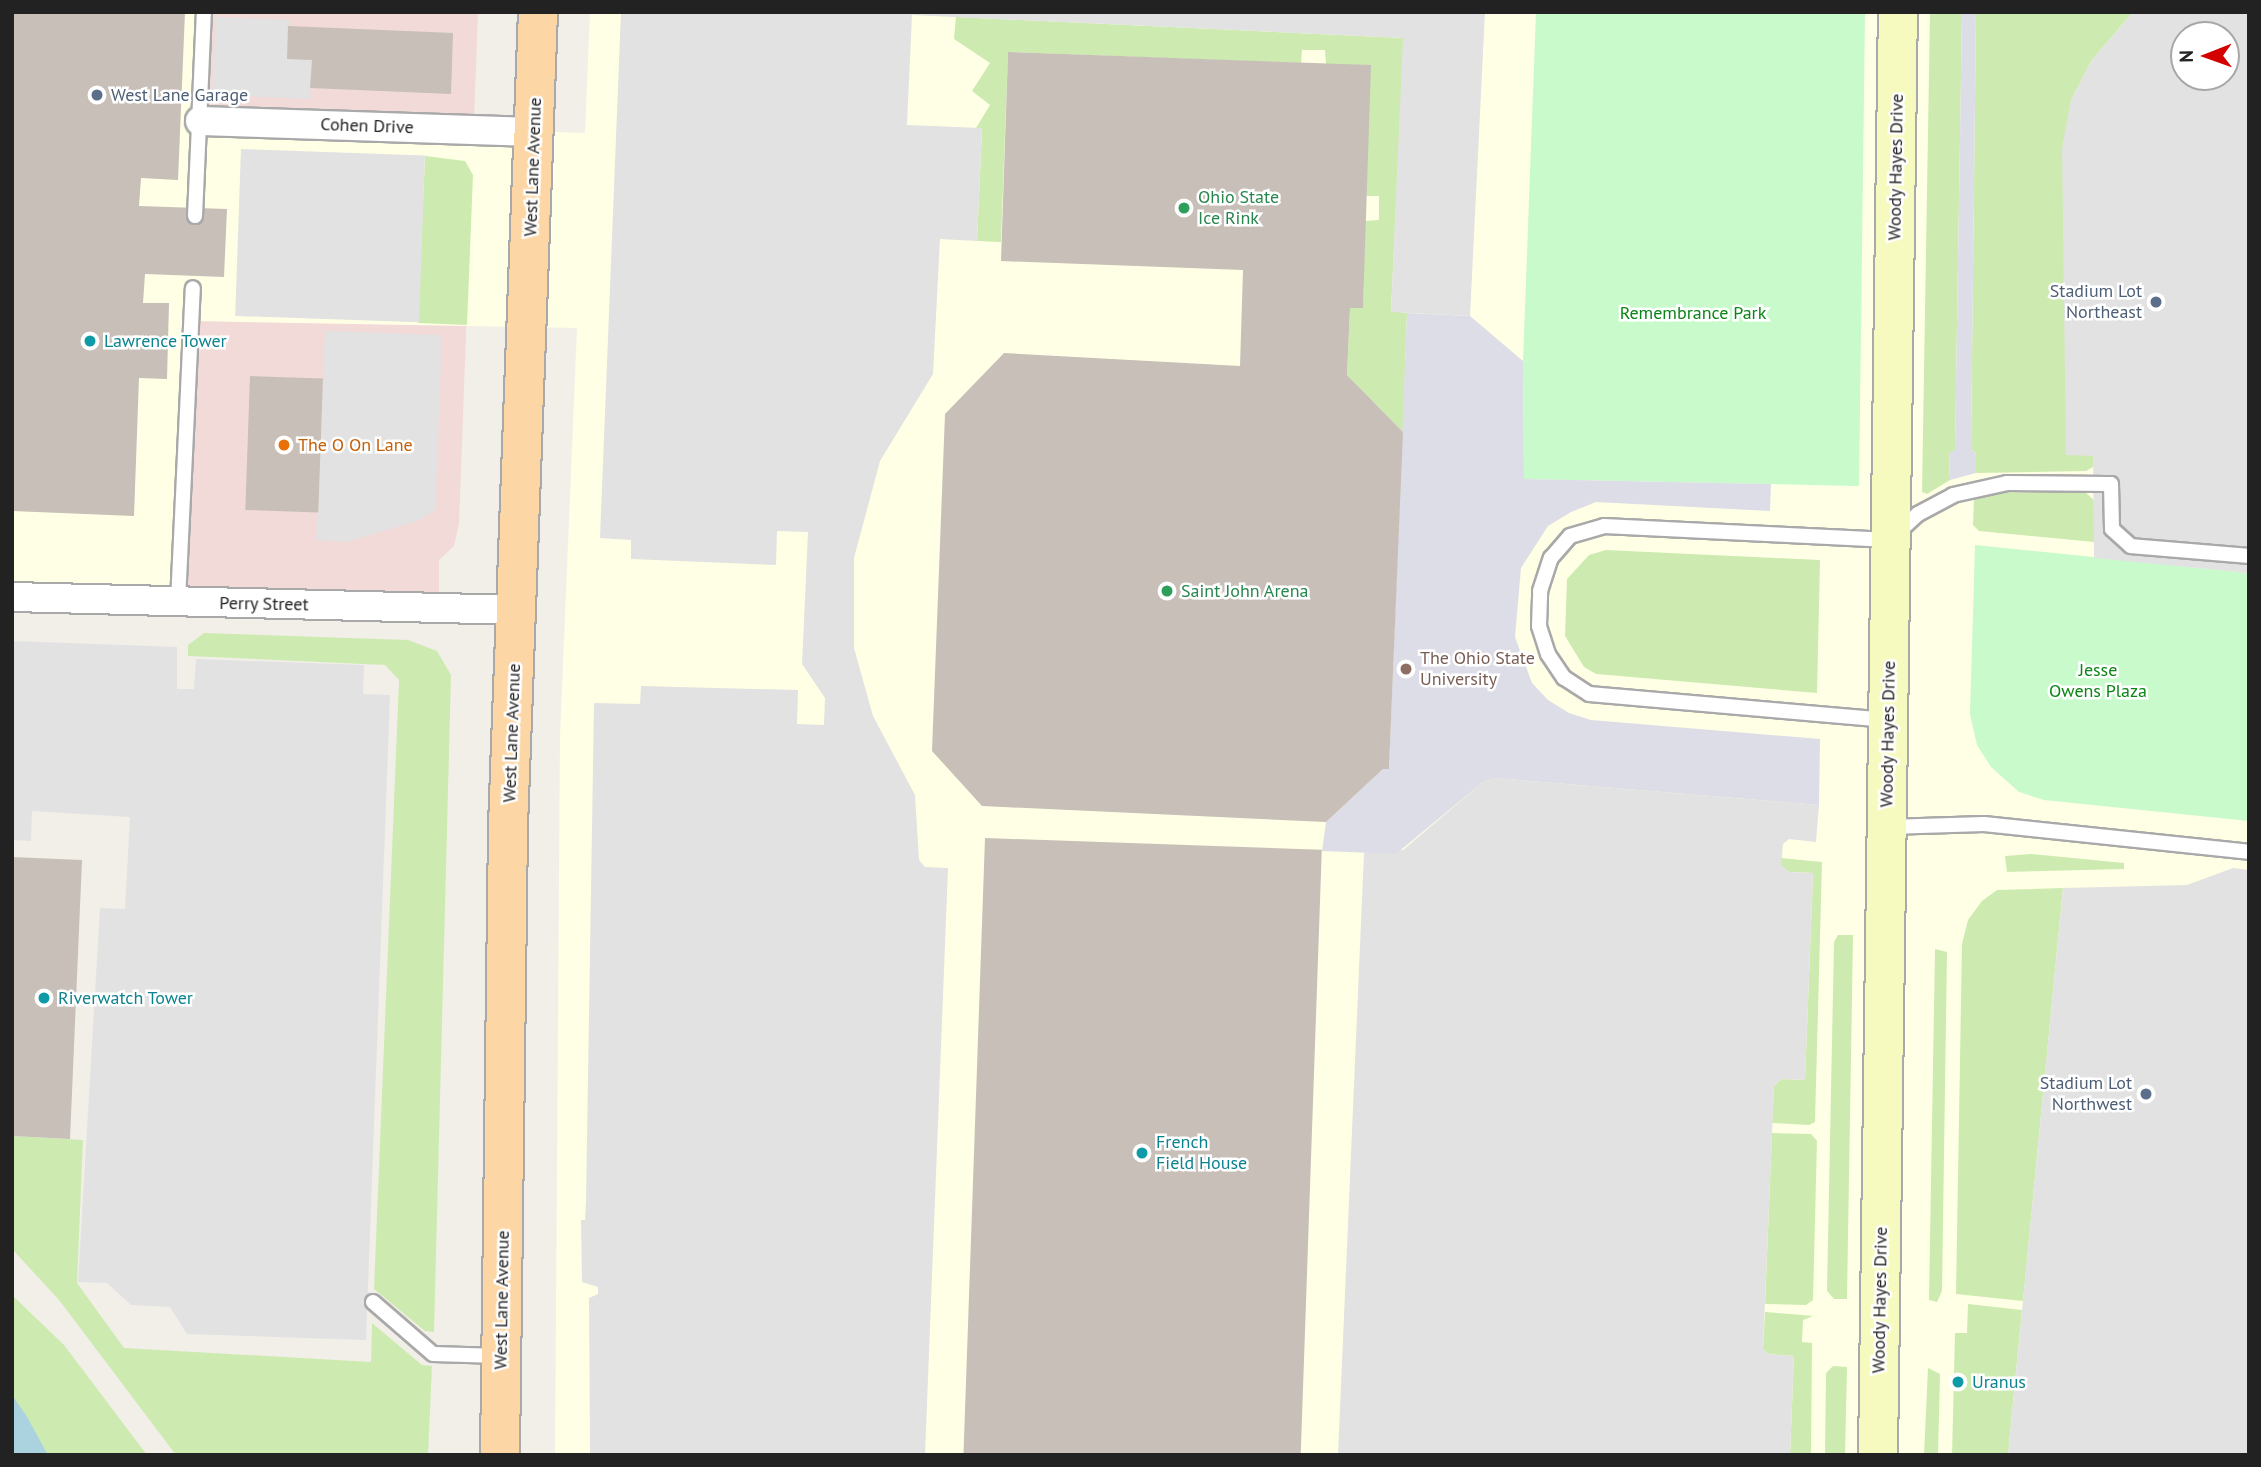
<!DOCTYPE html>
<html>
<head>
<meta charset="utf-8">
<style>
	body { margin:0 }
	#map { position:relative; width:2261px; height:1467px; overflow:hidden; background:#f2efe9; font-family:"PT Sans",sans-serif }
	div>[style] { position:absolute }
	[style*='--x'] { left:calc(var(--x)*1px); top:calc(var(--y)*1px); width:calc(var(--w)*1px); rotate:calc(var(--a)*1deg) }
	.commercial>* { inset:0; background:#f2dad9 }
	.education>* { inset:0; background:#ffffe5 }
	.grass>* { inset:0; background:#cdebb0 }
	.park>* { inset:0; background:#c8facc }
	.parking>* { inset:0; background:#e2e2e2; transform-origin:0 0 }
	.plaza>* { inset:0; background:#dddde8 }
	.water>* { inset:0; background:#aad3df }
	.building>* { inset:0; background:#c7bfb8; transform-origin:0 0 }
	.roads { filter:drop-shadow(2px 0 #a9a9a9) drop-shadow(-2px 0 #a9a9a9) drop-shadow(0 2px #a9a9a9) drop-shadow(0 -2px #a9a9a9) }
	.lane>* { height:14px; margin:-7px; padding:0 7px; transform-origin:7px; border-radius:7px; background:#fff }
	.street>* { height:28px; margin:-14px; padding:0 14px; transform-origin:14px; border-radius:14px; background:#fff }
	.secondary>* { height:38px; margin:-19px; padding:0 19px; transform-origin:19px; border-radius:19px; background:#f7fabf }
	.primary>* { height:38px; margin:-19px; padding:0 19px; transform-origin:19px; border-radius:19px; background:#fcd6a4 }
	.dots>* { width:19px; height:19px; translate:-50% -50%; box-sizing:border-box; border:4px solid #fff; border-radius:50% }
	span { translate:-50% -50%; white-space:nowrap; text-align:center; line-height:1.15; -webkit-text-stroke:5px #fff; paint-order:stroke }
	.service-label { font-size:18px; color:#4e5e75 }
	.left { translate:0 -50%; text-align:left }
	.right { translate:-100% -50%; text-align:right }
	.street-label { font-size:18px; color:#222 }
	.leisure-label { font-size:18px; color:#27864d }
	.park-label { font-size:18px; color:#0c8416 }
	.culture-label { font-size:18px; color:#0d838f }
	.food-label { font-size:18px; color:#c56008 }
	.education-label { font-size:18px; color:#785e54 }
	.frame { position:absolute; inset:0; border:14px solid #222; pointer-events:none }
	.north { position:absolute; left:2170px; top:21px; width:70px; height:70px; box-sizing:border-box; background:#fff; border:2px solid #a7a7a7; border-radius:50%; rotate:269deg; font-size:19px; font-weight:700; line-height:28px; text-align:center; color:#222 }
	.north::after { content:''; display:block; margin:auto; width:24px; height:32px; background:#d40000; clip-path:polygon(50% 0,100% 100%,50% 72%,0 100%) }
</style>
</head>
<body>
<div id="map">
	<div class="commercial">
		<i style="clip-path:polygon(204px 12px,478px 12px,459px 524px,454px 546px,439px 560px,439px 608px,178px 602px)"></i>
	</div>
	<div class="education">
		<i style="clip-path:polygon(evenodd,12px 12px,204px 12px,200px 120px,585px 133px,590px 12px,2249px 12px,2249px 1455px,555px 1455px,560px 736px,577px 328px,192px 321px,178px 602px,12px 597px,12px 12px,2184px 35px,2226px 35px,2226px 77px,2184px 77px,2184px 35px)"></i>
	</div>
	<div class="grass">
		<i style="clip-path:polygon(1930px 12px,1962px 12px,1955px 450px,1949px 454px,1950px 480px,1927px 494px,1922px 492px)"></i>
		<i style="clip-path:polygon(1976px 12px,2133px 12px,2092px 60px,2071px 100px,2067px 455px,2093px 455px,2093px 467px,2086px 471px,1976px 473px,1976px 454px,1971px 449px)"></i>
		<i style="clip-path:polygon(956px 17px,1404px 38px,1391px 311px,1407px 313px,1403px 432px,1347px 375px,1350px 308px,1363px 308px,1365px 221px,1379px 220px,1379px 196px,1367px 196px,1326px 64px,1325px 50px,1302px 50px,1301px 63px,1008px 52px,1001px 242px,977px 241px,982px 129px,976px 128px,990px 105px,972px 91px,990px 63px,954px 39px)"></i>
		<i style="clip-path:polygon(425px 156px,465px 161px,473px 175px,467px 325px,418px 323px)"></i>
		<i style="clip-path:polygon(2000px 492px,2086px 493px,2094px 500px,2094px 542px,1979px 531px,1973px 525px,1974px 498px)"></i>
		<i style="clip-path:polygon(1606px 550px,1820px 560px,1817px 693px,1596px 674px,1584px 667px,1565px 636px,1567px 579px,1589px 555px)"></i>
		<i style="clip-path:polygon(204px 633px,408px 640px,437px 651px,451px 675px,434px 1332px,425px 1331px,374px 1289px,399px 680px,385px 665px,188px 656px,188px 645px)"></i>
		<i style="clip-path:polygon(2031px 854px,2124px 863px,2124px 869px,2007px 872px,2005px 856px)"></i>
		<i style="clip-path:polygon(1781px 858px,1822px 862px,1815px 1122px,1809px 1125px,1772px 1123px,1774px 1086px,1781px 1079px,1805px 1080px,1813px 873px,1789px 872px,1781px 866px)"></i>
		<i style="clip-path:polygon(2063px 888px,2023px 1301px,1956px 1294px,1962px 944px,1968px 920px,1982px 901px,1997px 890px)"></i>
		<i style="clip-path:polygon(1838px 935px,1853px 935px,1847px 1299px,1834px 1299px,1827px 1291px,1834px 942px)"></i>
		<i style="clip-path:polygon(1935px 949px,1947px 952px,1942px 1291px,1937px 1302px,1929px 1300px)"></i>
		<i style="clip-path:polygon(1772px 1133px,1811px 1134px,1817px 1141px,1813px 1300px,1806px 1305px,1765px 1304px)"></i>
		<i style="clip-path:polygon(12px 1136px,83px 1140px,77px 1283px,124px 1348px,371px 1362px,372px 1323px,422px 1365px,432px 1366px,428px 1455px,176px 1455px,59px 1300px,12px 1249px)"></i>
		<i style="clip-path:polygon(12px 1295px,64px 1345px,147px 1455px,48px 1455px,12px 1395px)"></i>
		<i style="clip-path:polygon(1968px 1304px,2022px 1310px,2008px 1455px,1952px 1455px,1955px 1333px,1967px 1333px)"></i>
		<i style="clip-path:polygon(1765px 1312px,1813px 1316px,1803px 1320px,1802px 1342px,1812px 1343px,1811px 1455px,1790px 1455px,1794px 1356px,1769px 1354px,1763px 1349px)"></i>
		<i style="clip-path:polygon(1833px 1366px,1847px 1367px,1845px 1455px,1825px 1455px,1826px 1373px)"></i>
		<i style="clip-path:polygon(1928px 1368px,1940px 1374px,1938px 1455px,1924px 1455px)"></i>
	</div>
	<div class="park">
		<i style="clip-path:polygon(1536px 12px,1865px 12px,1859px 486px,1524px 479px,1523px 361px)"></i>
		<i style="clip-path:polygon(1975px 545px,2249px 573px,2249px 821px,2044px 800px,2019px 792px,1991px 767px,1977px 745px,1970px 714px)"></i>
	</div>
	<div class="parking">
		<i style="clip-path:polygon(621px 12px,1485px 12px,1470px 316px,1391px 312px,1403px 38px,912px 15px,907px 125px,982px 128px,977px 241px,940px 239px,933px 374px,880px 461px,854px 558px,854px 648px,873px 716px,915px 795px,919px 860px,925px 867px,948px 868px,925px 1455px,590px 1455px,589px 1298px,598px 1294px,598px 1287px,582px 1282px,581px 1220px,585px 1220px,586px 1201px,594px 703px,640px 704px,641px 686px,798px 690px,797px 724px,824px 725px,825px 698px,802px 664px,808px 532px,777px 531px,776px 565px,631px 559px,631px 540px,600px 538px)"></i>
		<i style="clip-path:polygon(evenodd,2133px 12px,2249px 12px,2249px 573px,2094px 558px,2093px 456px,2066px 455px,2062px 148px,2071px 100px,2092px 60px,2133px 12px,2184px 35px,2226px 35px,2226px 77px,2184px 77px,2184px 35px)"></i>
		<i style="clip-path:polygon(216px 17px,289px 20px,287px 59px,312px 60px,310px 99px,212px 95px)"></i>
		<i style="left:241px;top:149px;width:184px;height:167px;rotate:2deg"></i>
		<i style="clip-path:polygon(325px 331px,442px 335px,435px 510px,420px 520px,347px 542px,316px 540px)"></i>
		<i style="clip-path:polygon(12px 641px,177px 647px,177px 689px,194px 689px,196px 659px,364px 665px,363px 694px,390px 695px,366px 1340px,187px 1334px,170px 1307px,131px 1305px,107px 1283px,78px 1282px,100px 908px,125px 909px,130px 817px,32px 811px,31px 841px,12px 840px)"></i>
		<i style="clip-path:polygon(1495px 778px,1819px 805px,1816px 842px,1789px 839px,1783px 844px,1781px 865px,1789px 872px,1813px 873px,1805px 1080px,1781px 1079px,1774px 1086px,1763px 1349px,1769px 1354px,1794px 1356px,1790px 1455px,1338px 1455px,1364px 853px,1403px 850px,1483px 782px)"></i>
		<i style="clip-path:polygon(2233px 868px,2249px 870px,2249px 1455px,2008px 1455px,2063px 888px,2187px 885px)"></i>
	</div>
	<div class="plaza">
		<i style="clip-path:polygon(1962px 12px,1976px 12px,1971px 449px,1976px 454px,1976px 473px,1950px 480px,1949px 453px,1955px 450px)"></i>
		<i style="clip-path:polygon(1407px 313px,1470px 316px,1523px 361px,1524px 479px,1771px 484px,1770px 511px,1596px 502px,1571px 512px,1548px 526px,1521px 568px,1515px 637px,1532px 683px,1548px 700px,1569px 713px,1591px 720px,1820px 739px,1819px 805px,1495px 778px,1483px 782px,1396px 854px,1322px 851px,1326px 822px,1383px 769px,1389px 769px)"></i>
	</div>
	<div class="water">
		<i style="clip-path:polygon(12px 1395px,26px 1415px,48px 1455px,12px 1455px)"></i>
	</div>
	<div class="building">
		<i style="clip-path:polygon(12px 12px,185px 12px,178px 180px,141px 178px,139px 206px,227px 209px,224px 277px,145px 274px,143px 303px,169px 303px,167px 379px,139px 378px,134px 516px,12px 511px)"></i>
		<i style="clip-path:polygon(288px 26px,453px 33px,451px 94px,310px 88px,312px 60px,287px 59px)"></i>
		<i style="clip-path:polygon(1008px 52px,1371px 65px,1363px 308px,1350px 308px,1347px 375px,1403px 432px,1389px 769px,1383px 769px,1326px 822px,982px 806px,932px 751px,945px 414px,1004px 353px,1240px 366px,1243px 270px,1001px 261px)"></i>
		<i style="left:250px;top:376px;width:73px;height:134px;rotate:2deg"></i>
		<i style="left:985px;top:838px;width:337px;height:617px;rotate:2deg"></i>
		<i style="clip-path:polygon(12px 857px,82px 860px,70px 1139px,12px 1136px)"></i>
	</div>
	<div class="roads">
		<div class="lane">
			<i style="--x:195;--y:216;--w:204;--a:-87.5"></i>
			<i style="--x:178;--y:602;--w:314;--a:-87.3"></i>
			<i style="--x:1887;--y:720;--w:299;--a:-175"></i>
			<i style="--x:1589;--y:694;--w:30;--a:-147"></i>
			<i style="--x:1564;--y:678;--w:29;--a:-124"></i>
			<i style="--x:1548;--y:654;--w:29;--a:-108"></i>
			<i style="--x:1539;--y:626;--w:35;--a:-88"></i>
			<i style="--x:1540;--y:591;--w:35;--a:-72"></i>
			<i style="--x:1551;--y:558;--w:29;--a:-49"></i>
			<i style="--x:1570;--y:536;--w:35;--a:-16"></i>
			<i style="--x:1604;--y:526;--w:286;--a:2.8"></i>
			<i style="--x:1890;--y:540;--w:38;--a:-43"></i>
			<i style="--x:1918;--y:514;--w:40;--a:-28"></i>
			<i style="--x:1953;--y:495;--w:55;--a:-12.5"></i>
			<i style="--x:2007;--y:483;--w:104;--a:0.6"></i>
			<i style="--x:2111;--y:484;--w:45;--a:88.7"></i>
			<i style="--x:2112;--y:529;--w:25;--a:42"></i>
			<i style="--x:2131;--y:546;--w:118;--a:4.8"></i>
			<i style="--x:1888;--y:827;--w:96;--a:-1.8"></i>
			<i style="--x:1984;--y:824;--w:266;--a:6"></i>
			<i style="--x:373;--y:1302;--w:79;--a:40.9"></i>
			<i style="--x:433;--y:1354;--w:67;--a:1.7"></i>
		</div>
		<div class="street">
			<i style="--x:200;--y:121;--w:334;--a:1.9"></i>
			<i style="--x:12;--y:597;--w:505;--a:1.47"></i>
		</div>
		<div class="secondary">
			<i style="--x:1878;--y:1455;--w:1443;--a:-89.21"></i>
		</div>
		<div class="primary">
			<i style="--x:500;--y:1455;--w:629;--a:-89.27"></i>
			<i style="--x:508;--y:826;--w:815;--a:-87.89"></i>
		</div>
	</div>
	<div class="dots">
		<i style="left:97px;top:95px;background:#5c6f8a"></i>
		<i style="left:1184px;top:208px;background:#2e9e5b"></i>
		<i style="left:2156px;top:302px;background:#5c6f8a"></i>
		<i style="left:90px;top:341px;background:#0f9aa8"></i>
		<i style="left:284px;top:445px;background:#e8710a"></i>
		<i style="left:1167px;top:591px;background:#2e9e5b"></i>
		<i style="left:1406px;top:669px;background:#8d6e63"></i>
		<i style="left:44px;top:998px;background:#0f9aa8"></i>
		<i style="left:2146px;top:1094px;background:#5c6f8a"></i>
		<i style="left:1142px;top:1153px;background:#0f9aa8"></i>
		<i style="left:1958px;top:1382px;background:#0f9aa8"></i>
	</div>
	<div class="service-label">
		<span class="left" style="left:111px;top:95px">West Lane Garage</span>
		<span class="right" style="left:2142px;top:302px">Stadium Lot<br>Northeast</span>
		<span class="right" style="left:2132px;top:1094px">Stadium Lot<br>Northwest</span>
	</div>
	<div class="street-label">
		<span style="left:367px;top:126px;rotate:2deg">Cohen Drive</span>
		<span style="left:533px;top:167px;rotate:-88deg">West Lane Avenue</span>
		<span style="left:1896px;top:167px;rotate:-89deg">Woody Hayes Drive</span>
		<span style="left:264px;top:604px;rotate:1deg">Perry Street</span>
		<span style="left:512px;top:733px;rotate:-88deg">West Lane Avenue</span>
		<span style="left:1888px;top:734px;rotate:-89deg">Woody Hayes Drive</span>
		<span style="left:502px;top:1300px;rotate:-89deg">West Lane Avenue</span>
		<span style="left:1880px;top:1300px;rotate:-89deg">Woody Hayes Drive</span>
	</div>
	<div class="leisure-label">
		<span class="left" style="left:1198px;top:208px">Ohio State<br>Ice Rink</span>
		<span class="left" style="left:1181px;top:591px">Saint John Arena</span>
	</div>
	<div class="park-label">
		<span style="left:1693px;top:313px">Remembrance Park</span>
		<span style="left:2098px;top:681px">Jesse<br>Owens Plaza</span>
	</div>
	<div class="culture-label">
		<span class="left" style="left:104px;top:341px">Lawrence Tower</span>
		<span class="left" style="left:58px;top:998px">Riverwatch Tower</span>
		<span class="left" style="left:1156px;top:1153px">French<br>Field House</span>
		<span class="left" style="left:1972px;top:1382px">Uranus</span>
	</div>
	<div class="food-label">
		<span class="left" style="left:298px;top:445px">The O On Lane</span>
	</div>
	<div class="education-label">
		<span class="left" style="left:1420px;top:669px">The Ohio State<br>University</span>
	</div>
	<div class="frame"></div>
	<div class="north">N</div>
</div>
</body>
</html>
